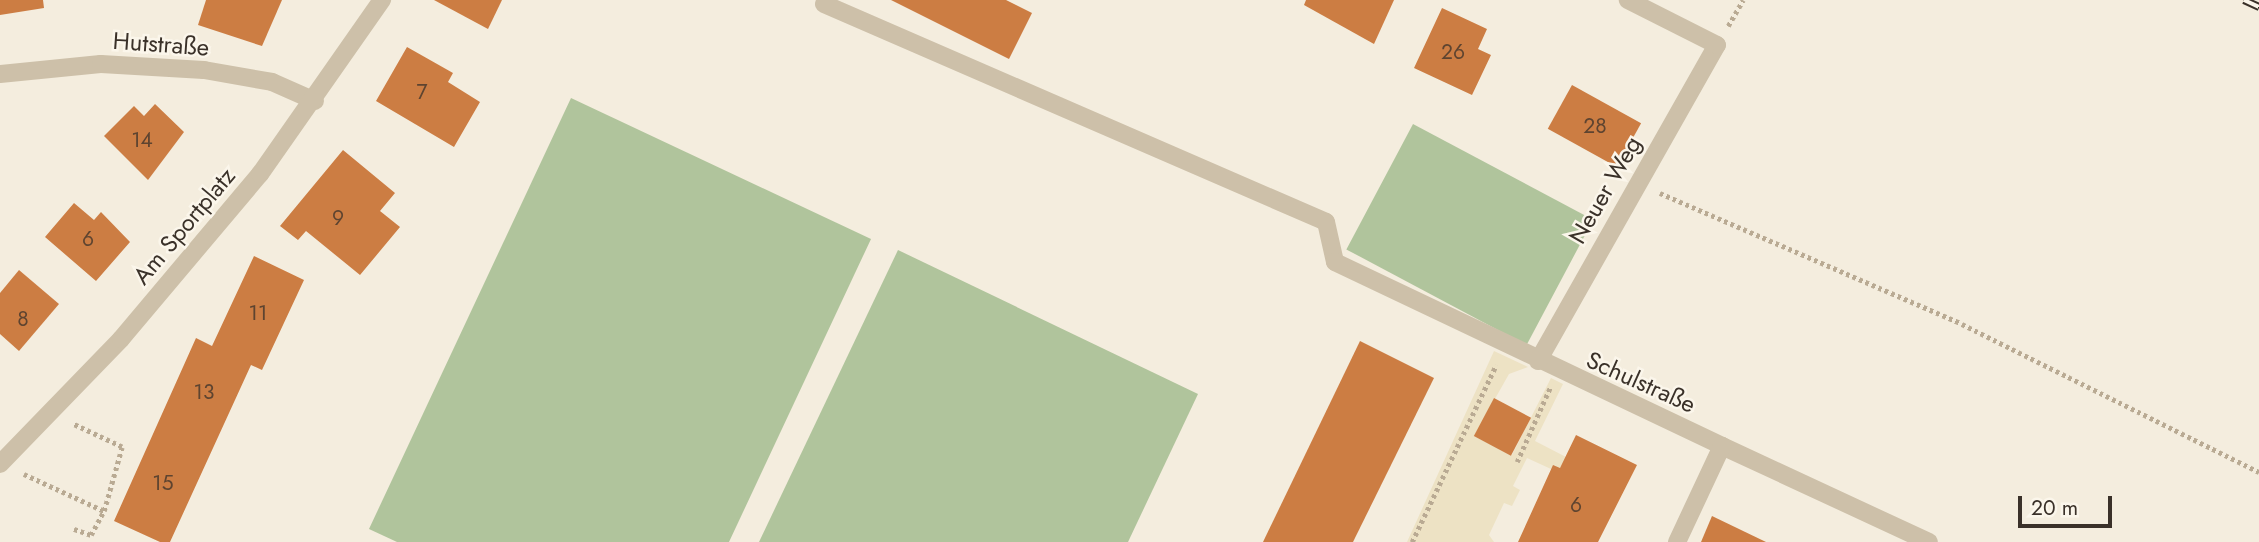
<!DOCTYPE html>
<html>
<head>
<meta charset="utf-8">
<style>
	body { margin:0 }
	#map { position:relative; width:2259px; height:542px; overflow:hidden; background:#f4edde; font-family:Jost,sans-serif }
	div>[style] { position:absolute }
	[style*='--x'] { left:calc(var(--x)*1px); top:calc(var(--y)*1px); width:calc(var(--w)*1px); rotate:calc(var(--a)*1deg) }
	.green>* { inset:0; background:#b0c49c; transform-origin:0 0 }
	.plaza>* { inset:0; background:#ede2c4 }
	.building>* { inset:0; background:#cc7d43; transform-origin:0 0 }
	.path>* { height:4.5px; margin-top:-2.25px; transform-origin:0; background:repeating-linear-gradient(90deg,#b9aa93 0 3.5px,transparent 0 7px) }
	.service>* { height:18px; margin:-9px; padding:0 9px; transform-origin:9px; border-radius:9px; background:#cdc0a9 }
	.minor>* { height:18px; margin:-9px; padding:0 9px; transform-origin:9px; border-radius:9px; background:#cdc0a9 }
	.rail>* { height:8px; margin-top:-4px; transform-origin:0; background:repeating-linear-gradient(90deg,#fbf6eb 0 16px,#3a3129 0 32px); box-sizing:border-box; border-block:2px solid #3a3129 }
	span { translate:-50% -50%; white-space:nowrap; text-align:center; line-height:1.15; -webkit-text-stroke:5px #fbf6eb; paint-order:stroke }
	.number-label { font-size:21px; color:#5e4430 }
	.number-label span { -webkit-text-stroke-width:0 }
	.street-label { font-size:24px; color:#3a3129 }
	.scale { position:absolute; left:2018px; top:496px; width:94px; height:32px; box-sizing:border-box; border:4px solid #3a3129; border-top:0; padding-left:9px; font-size:21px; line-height:24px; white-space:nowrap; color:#3a3129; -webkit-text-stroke:5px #fbf6eb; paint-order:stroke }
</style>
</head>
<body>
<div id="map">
	<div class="green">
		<i style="clip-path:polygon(571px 98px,871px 239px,729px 542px,397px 542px,369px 529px)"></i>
		<i style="left:1413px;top:124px;width:204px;height:142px;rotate:28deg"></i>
		<i style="clip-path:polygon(898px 250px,1198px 394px,1128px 542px,759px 542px)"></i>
	</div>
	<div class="plaza">
		<i style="clip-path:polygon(1494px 351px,1528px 367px,1509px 374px,1474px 436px,1512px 455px,1551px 378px,1563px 384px,1535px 441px,1566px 457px,1560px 468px,1551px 469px,1527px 458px,1513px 486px,1520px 490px,1512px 506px,1504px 503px,1489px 535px,1494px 542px,1407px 542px)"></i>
	</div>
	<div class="building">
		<i style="clip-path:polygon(0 0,43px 0,44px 8px,0 15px)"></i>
		<i style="clip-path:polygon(206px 0,282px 0,262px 46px,198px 25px)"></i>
		<i style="clip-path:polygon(434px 0,502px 0,488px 29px)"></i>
		<i style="clip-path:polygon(891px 0,1006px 0,1032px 13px,1009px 59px)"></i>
		<i style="clip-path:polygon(1306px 0,1394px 0,1374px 44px,1304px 5px)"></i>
		<i style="clip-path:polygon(1442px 8px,1487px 29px,1478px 49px,1491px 55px,1472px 95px,1414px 68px)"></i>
		<i style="clip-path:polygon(407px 47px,453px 73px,448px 82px,480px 102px,454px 147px,376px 101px)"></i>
		<i style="left:1572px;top:85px;width:79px;height:50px;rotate:29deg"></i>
		<i style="clip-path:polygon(155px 104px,184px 132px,148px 180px,104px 136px,134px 106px,144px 116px)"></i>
		<i style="clip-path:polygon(343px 150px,395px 193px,380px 211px,400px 227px,360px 275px,306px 231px,298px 240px,280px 226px)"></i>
		<i style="clip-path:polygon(74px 203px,94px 220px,101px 212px,130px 242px,96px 281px,45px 237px)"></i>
		<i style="clip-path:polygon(254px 256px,304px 280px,262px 370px,251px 365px,170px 542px,160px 542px,114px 521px,196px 338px,212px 346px)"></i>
		<i style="clip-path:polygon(19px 270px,59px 304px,19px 351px,0 334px,0 293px)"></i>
		<i style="clip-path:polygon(1360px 341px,1434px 378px,1353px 542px,1263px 542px)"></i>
		<i style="left:1494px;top:398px;width:42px;height:43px;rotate:28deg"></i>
		<i style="clip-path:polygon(1576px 435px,1637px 465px,1598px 542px,1518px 542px,1553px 465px,1560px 468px)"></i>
		<i style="clip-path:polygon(1712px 516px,1766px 542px,1701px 542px)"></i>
	</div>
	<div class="path">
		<i style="--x:1728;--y:26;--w:30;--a:-60"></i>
		<i style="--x:1660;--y:193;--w:329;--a:23.4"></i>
		<i style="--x:1962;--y:324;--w:332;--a:26.5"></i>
		<i style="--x:1517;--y:462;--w:81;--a:-66"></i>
		<i style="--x:24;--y:474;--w:88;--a:24.8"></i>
		<i style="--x:104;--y:511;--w:66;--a:-74.3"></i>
		<i style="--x:122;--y:447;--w:54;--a:-154.9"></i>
		<i style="--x:74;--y:529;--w:18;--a:19"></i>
		<i style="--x:91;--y:535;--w:27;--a:-62"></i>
		<i style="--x:1412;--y:542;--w:196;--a:-64.6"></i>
	</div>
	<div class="service">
		<i style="--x:824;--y:4;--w:547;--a:23.47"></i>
		<i style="--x:1326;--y:222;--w:41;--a:77.3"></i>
		<i style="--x:1722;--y:446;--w:228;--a:24.9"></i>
	</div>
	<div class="minor">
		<i style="--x:0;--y:74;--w:101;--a:-5.7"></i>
		<i style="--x:101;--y:64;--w:103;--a:3.3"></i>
		<i style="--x:204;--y:70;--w:69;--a:10"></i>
		<i style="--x:272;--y:82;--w:47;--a:23.8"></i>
		<i style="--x:1335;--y:262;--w:429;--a:25.4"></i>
		<i style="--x:1722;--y:446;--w:106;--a:115.1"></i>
		<i style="--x:1538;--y:361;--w:363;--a:-60.5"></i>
		<i style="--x:1717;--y:45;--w:100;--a:-153.2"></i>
		<i style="--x:0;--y:464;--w:174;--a:-45.9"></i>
		<i style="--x:121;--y:339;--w:216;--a:-49.9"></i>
		<i style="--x:260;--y:174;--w:213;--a:-55"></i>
	</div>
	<div class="rail">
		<i style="--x:2244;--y:0;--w:17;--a:25"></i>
	</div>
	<div class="number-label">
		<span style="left:1453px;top:52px">26</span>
		<span style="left:422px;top:92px">7</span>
		<span style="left:1595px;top:126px">28</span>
		<span style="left:142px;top:140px">14</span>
		<span style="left:338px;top:218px">9</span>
		<span style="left:88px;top:239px">6</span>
		<span style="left:258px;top:313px">11</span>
		<span style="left:23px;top:319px">8</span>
		<span style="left:204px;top:392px">13</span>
		<span style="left:163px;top:483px">15</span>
		<span style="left:1576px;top:505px">6</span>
	</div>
	<div class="street-label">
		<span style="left:161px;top:44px;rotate:4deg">Hutstraße</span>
		<span style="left:1605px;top:190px;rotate:-60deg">Neuer Weg</span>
		<span style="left:184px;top:226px;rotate:-50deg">Am Sportplatz</span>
		<span style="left:1641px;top:382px;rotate:24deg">Schulstraße</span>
	</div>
	<div class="scale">20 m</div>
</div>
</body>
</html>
